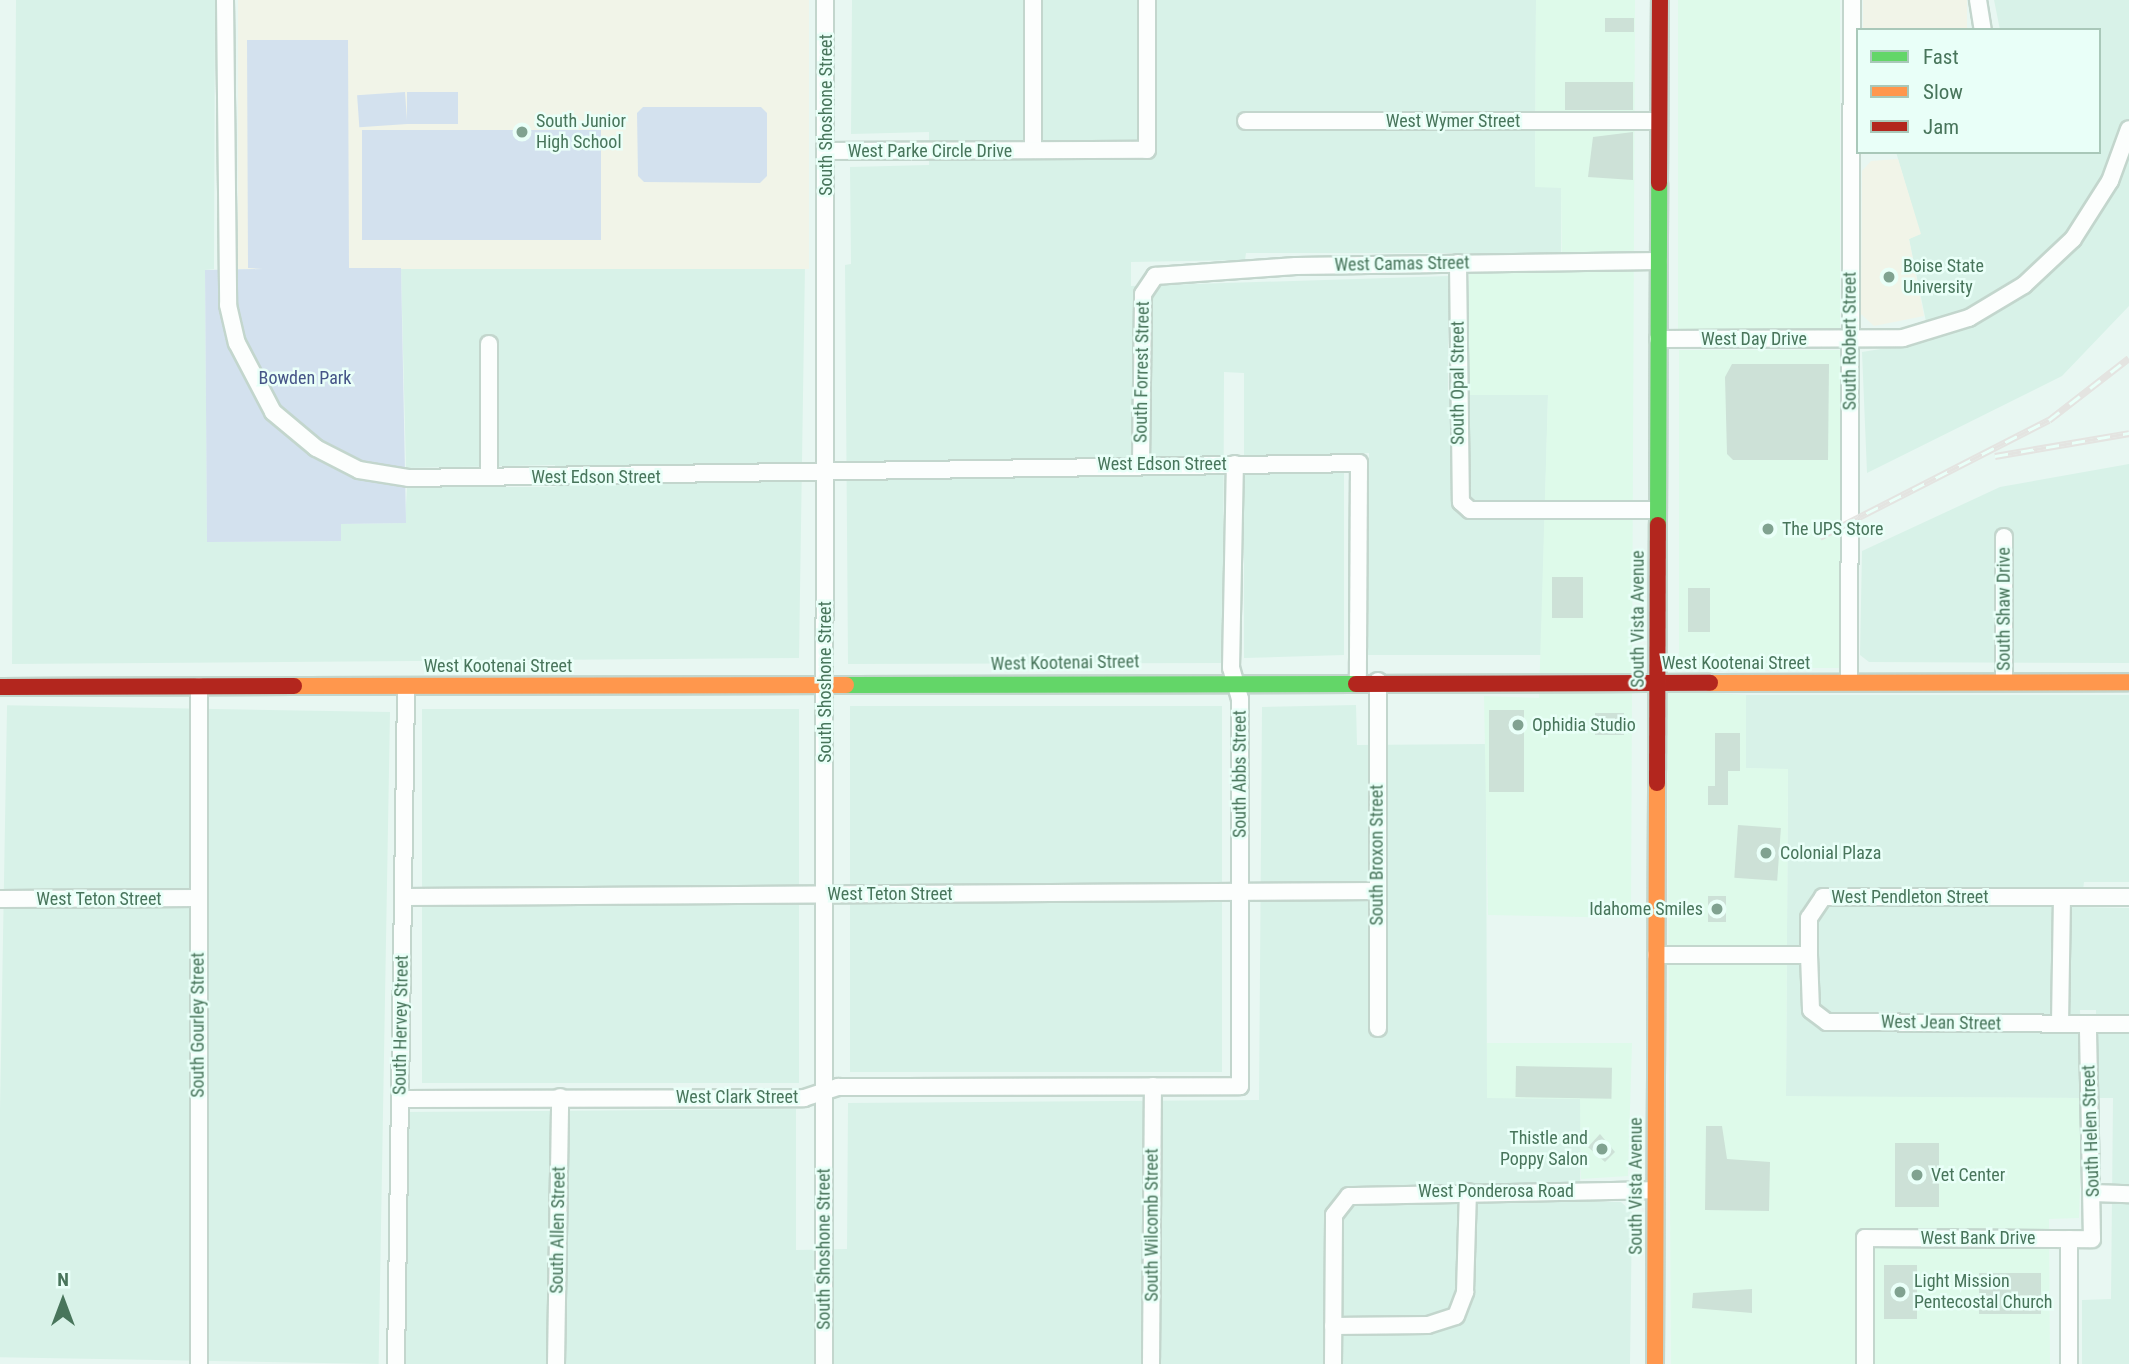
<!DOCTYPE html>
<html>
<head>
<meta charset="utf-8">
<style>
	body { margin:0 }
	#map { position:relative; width:2129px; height:1364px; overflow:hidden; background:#e8f7f2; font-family:"Roboto Condensed",sans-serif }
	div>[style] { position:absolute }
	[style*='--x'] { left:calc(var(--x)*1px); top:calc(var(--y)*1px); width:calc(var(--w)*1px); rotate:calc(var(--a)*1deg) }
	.residential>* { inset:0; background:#d8f2e8; transform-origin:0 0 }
	.commercial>* { inset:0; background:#defaea; transform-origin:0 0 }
	.education>* { inset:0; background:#f1f4e8; transform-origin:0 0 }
	.green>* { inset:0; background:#d3e1ee; transform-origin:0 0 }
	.building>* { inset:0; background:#cde1d7; transform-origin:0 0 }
	.roads { filter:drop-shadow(2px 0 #c3d6cd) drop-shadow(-2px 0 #c3d6cd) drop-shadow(0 2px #c3d6cd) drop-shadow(0 -2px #c3d6cd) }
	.street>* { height:16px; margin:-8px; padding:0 8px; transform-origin:8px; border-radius:8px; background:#fcfefd }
	.fast>* { height:16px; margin:-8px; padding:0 8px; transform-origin:8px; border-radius:8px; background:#63d668 }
	.slow>* { height:16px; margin:-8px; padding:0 8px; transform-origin:8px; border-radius:8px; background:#ff974d }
	.jam>* { height:16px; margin:-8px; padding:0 8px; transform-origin:8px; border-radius:8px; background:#b3261e }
	.rail>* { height:7px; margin-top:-3.5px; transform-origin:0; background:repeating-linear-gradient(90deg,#e9fff8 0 13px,#e4e4e1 0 26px); box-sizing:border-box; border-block:2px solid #e4e4e1 }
	.dots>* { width:19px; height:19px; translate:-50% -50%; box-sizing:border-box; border:4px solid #e9fff8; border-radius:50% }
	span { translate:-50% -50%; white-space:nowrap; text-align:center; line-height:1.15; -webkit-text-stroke:5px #e9fff8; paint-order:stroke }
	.street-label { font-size:18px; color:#48755b }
	.poi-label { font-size:18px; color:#48755b }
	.left { translate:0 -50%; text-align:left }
	.right { translate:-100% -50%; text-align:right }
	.park-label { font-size:18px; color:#455487 }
	.legend { position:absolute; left:1856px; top:28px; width:245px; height:126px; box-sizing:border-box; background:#e9fff8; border:2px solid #a9c8b9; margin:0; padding:9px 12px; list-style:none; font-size:21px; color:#48755b }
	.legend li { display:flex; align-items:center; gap:14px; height:35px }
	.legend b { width:35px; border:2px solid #a9c8b9 }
	.north { position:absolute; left:28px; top:1266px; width:70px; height:70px; -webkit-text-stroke:5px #e9fff8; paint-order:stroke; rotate:0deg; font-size:19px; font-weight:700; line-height:28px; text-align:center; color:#48755b }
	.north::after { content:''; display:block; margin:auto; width:24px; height:32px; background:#48755b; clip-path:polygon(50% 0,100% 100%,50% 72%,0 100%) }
</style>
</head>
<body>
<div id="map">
	<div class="residential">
		<i style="clip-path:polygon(16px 0,215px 0,214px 269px,205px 270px,207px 542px,341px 541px,340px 524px,405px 523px,407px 487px,556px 487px,555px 465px,406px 468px,401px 268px,805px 265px,799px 658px,12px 664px)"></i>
		<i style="clip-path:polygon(852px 0,1536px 0,1535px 187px,1561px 187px,1561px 253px,1246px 253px,1245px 260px,1131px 262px,1131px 286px,1449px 276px,1448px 395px,1548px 395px,1541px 655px,1368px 655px,1369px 453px,1344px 455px,1344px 655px,1244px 658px,1244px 373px,1224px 372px,1223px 663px,848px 664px,845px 265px,851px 264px,850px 167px,929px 165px,929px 132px,851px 134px)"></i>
		<i style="clip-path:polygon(1994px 0,2129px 0,2129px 306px,2062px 376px,1867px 473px,1862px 352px,1930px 341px,1909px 239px,1920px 234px,1896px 152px,2099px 152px,2099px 30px,2000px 30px)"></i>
		<i style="clip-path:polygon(2129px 464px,2129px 663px,1869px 662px,1860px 655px,1862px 551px,2000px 487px)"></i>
		<i style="clip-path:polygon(1746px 695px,2129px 695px,2129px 882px,2084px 882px,2081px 907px,2129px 908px,2129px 1364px,2082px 1364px,2082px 1300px,2111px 1299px,2113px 1098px,2095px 1098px,2096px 1010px,2080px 1010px,2083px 1098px,1786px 1097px,1788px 770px,1746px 768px)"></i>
		<i style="clip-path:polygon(1356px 705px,1357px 745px,1486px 744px,1487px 1098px,1581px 1098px,1580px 1201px,1621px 1202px,1632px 1212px,1630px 1364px,404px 1364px,405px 1112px,796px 1109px,796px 1250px,847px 1249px,848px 1103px,1259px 1100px,1262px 707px)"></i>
		<i style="left:850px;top:706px;width:372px;height:366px"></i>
		<i style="left:799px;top:709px;width:374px;height:377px;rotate:90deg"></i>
		<i style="left:390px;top:712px;width:652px;height:383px;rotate:91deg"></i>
	</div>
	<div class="commercial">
		<i style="clip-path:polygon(1536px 0,1635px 0,1631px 918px,1488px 915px,1484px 696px,1539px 698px,1548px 395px,1468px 395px,1469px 269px,1562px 269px,1561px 188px,1535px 187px)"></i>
		<i style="left:1678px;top:0;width:162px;height:330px"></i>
		<i style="left:1679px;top:350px;width:162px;height:318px"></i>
		<i style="clip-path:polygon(1667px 690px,1746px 695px,1746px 768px,1788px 769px,1786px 1096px,2083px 1098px,2079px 1218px,2049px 1219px,2050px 1364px,1671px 1364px)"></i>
		<i style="clip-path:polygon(1487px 1043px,1632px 1043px,1628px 1176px,1581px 1179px,1580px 1099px,1487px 1098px)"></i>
	</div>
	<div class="education">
		<i style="left:238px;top:0;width:571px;height:269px"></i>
		<i style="left:1863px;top:0;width:104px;height:30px"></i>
		<i style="clip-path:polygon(1898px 159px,1921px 234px,1909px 239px,1924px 316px,1874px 326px,1861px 314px,1862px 171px,1871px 161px)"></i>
	</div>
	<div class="green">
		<i style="clip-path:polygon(247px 40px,348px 40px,349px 268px,401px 268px,406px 523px,341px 524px,341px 541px,207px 542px,205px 270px,263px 269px,248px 268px)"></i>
		<i style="left:405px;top:92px;width:32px;height:48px;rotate:86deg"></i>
		<i style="left:407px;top:92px;width:51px;height:32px"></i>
		<i style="clip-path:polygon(643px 107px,761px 107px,767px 113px,767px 176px,760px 183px,644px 182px,638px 176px,637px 113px)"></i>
		<i style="left:362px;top:130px;width:239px;height:110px"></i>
	</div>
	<div class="building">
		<i style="left:1605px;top:18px;width:29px;height:14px"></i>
		<i style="left:1565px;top:82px;width:68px;height:28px"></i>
		<i style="clip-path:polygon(1633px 132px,1633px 180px,1588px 177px,1593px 137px)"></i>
		<i style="clip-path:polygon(1732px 364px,1829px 364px,1828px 460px,1733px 460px,1727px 454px,1725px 377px)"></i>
		<i style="left:1552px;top:577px;width:31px;height:41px"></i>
		<i style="left:1688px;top:588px;width:22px;height:44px"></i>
		<i style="left:1489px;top:710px;width:35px;height:82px"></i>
		<i style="left:1595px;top:713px;width:29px;height:22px"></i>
		<i style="clip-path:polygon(1715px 733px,1740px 733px,1740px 771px,1728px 771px,1728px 805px,1708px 805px,1708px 786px,1715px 786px)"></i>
		<i style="left:1738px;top:825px;width:43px;height:53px;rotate:4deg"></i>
		<i style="left:1708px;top:896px;width:18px;height:26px"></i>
		<i style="left:1516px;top:1066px;width:96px;height:31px;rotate:1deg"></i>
		<i style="clip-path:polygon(1706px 1126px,1722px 1126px,1727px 1159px,1770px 1162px,1769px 1211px,1705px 1210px)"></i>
		<i style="clip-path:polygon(1600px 1134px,1615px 1152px,1605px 1162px,1588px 1147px)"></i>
		<i style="left:1895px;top:1143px;width:44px;height:64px"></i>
		<i style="left:1884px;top:1265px;width:33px;height:54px"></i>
		<i style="left:1979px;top:1273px;width:62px;height:41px"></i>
		<i style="clip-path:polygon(1752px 1289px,1752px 1313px,1692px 1308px,1693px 1293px)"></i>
	</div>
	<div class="roads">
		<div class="street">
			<i style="--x:225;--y:0;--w:305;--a:89.4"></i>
			<i style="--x:228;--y:305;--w:39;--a:77"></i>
			<i style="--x:237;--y:343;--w:78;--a:62.4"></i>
			<i style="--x:273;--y:412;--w:56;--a:39.9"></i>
			<i style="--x:316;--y:448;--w:48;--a:27.1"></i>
			<i style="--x:359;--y:470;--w:51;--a:9.1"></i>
			<i style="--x:409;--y:478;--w:950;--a:-0.9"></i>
			<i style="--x:1359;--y:463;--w:217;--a:90.3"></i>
			<i style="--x:1978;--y:0;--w:30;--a:81"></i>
			<i style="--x:1246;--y:121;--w:413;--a:0"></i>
			<i style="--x:1033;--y:150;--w:150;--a:-90"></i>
			<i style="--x:827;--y:151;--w:320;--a:-0.2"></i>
			<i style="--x:1147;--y:150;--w:150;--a:-90"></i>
			<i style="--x:1458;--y:263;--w:239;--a:89.3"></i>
			<i style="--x:1461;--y:502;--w:12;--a:42"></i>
			<i style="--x:1470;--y:510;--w:188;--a:0"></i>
			<i style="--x:1658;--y:339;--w:245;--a:-0.2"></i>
			<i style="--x:1903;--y:338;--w:69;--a:-16.9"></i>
			<i style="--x:1969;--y:318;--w:64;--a:-31"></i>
			<i style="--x:2024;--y:285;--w:67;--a:-43.2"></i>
			<i style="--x:2073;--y:239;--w:69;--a:-57.5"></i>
			<i style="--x:2110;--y:181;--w:55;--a:-69.9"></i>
			<i style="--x:1141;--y:464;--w:170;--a:-89.3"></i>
			<i style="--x:1143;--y:294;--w:22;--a:-56"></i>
			<i style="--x:1155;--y:276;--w:141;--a:-4.1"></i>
			<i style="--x:1296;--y:266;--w:363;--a:-0.8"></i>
			<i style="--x:489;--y:477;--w:133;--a:-90"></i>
			<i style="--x:1849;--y:682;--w:682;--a:-89.75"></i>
			<i style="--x:2004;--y:682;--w:145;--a:-90"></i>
			<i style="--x:403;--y:897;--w:974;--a:-0.35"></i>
			<i style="--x:0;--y:899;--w:198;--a:-0.3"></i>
			<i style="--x:1656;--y:955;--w:153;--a:0"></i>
			<i style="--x:1809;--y:955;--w:37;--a:-90"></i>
			<i style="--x:1809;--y:918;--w:25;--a:-56"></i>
			<i style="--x:1823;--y:897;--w:306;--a:0"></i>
			<i style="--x:1809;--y:955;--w:55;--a:87.9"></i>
			<i style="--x:1811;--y:1010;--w:20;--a:37"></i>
			<i style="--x:1827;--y:1022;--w:302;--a:0.4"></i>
			<i style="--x:2060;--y:1024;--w:127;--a:-89.1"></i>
			<i style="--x:1378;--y:1028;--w:347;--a:-90"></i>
			<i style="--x:400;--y:1099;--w:404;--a:-0.1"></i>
			<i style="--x:804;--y:1098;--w:36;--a:-18"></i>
			<i style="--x:838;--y:1087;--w:402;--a:-0.1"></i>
			<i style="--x:1240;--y:1086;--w:387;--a:-90"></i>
			<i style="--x:1240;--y:699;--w:32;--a:-106"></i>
			<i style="--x:1231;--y:668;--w:204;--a:-88.9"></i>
			<i style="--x:2093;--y:1193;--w:36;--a:2"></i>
			<i style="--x:2069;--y:1239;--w:125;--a:90"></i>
			<i style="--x:1333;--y:1326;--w:95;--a:-0.6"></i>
			<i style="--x:1428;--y:1325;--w:29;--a:-18"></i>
			<i style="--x:1456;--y:1316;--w:26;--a:-69"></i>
			<i style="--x:1465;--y:1292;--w:100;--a:-88.3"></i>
			<i style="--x:199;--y:1364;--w:678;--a:-90"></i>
			<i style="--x:396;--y:1364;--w:678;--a:-89.15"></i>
			<i style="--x:556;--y:1364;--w:267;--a:-89.1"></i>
			<i style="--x:824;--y:1364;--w:1364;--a:-89.96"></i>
			<i style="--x:1151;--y:1364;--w:278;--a:-89.6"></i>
			<i style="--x:1333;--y:1364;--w:149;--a:-89.6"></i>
			<i style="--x:1334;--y:1215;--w:24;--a:-52"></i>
			<i style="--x:1349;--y:1196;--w:306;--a:-1.1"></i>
			<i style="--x:1865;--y:1364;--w:126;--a:-90"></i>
			<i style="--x:1865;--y:1238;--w:227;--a:0.3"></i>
			<i style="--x:2092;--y:1239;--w:215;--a:-91.1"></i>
		</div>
		<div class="fast">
			<i style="--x:1658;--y:525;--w:342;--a:-89.8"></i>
			<i style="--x:846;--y:685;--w:510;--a:-0.11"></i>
		</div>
		<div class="slow">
			<i style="--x:1710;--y:683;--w:419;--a:-0.1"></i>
			<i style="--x:294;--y:686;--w:552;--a:-0.1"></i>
			<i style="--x:1655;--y:1364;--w:581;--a:-89.8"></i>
		</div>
		<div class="jam">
			<i style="--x:1659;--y:183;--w:183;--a:-89.7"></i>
			<i style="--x:1356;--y:684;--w:354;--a:-0.2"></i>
			<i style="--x:0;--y:687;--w:294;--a:-0.2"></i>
			<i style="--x:1657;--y:783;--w:258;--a:-89.8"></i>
		</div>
	</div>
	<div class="rail">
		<i style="--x:1995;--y:456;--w:136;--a:-9.7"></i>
		<i style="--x:1820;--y:537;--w:257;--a:-27.1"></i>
		<i style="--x:2049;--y:420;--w:101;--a:-37.8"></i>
	</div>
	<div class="dots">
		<i style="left:522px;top:132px;background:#80a290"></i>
		<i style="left:1889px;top:277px;background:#80a290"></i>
		<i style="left:1768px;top:529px;background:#80a290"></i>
		<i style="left:1518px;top:725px;background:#80a290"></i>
		<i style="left:1766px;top:853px;background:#80a290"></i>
		<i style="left:1717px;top:909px;background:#80a290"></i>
		<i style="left:1602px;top:1149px;background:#80a290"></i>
		<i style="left:1917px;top:1175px;background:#80a290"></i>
		<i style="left:1900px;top:1292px;background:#80a290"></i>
	</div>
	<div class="street-label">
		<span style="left:826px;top:115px;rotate:-90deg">South Shoshone Street</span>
		<span style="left:1453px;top:121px">West Wymer Street</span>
		<span style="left:930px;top:151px">West Parke Circle Drive</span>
		<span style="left:1402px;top:264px;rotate:-1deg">West Camas Street</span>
		<span style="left:1754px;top:339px">West Day Drive</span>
		<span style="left:1850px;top:341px;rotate:-90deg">South Robert Street</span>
		<span style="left:1142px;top:372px;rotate:-89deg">South Forrest Street</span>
		<span style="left:1458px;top:383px;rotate:-90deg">South Opal Street</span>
		<span style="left:1162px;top:464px">West Edson Street</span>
		<span style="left:596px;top:477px">West Edson Street</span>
		<span style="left:2004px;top:609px;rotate:-90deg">South Shaw Drive</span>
		<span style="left:1638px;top:619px;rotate:-90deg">South Vista Avenue</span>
		<span style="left:1065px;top:663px;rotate:-1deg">West Kootenai Street</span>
		<span style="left:1736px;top:663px">West Kootenai Street</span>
		<span style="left:498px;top:666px">West Kootenai Street</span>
		<span style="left:825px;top:682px;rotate:-90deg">South Shoshone Street</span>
		<span style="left:1240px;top:774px;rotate:-90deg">South Abbs Street</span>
		<span style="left:1377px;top:855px;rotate:-90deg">South Broxon Street</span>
		<span style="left:890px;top:894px">West Teton Street</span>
		<span style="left:1910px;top:897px">West Pendleton Street</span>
		<span style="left:99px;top:899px">West Teton Street</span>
		<span style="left:1941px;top:1023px;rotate:1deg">West Jean Street</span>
		<span style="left:198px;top:1025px;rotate:-90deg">South Gourley Street</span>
		<span style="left:401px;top:1025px;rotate:-89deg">South Hervey Street</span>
		<span style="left:737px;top:1097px">West Clark Street</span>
		<span style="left:2091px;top:1131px;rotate:-92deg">South Helen Street</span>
		<span style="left:1636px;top:1186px;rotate:-90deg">South Vista Avenue</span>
		<span style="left:1496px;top:1191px">West Ponderosa Road</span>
		<span style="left:1152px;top:1225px;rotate:-90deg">South Wilcomb Street</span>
		<span style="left:558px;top:1230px;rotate:-89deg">South Allen Street</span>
		<span style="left:1978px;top:1238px">West Bank Drive</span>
		<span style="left:824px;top:1249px;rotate:-90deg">South Shoshone Street</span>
	</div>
	<div class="poi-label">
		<span class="left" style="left:536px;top:132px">South Junior<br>High School</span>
		<span class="left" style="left:1903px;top:277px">Boise State<br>University</span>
		<span class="left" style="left:1782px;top:529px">The UPS Store</span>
		<span class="left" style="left:1532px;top:725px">Ophidia Studio</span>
		<span class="left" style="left:1780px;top:853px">Colonial Plaza</span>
		<span class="right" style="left:1703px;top:909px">Idahome Smiles</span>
		<span class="right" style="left:1588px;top:1149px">Thistle and<br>Poppy Salon</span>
		<span class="left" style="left:1931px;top:1175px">Vet Center</span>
		<span class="left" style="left:1914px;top:1292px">Light Mission<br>Pentecostal Church</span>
	</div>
	<div class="park-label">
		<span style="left:305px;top:378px">Bowden Park</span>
	</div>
	<ul class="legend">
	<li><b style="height:9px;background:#63d668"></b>Fast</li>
	<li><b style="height:9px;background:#ff974d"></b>Slow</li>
	<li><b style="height:9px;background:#b3261e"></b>Jam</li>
	</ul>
	<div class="north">N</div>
</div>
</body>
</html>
